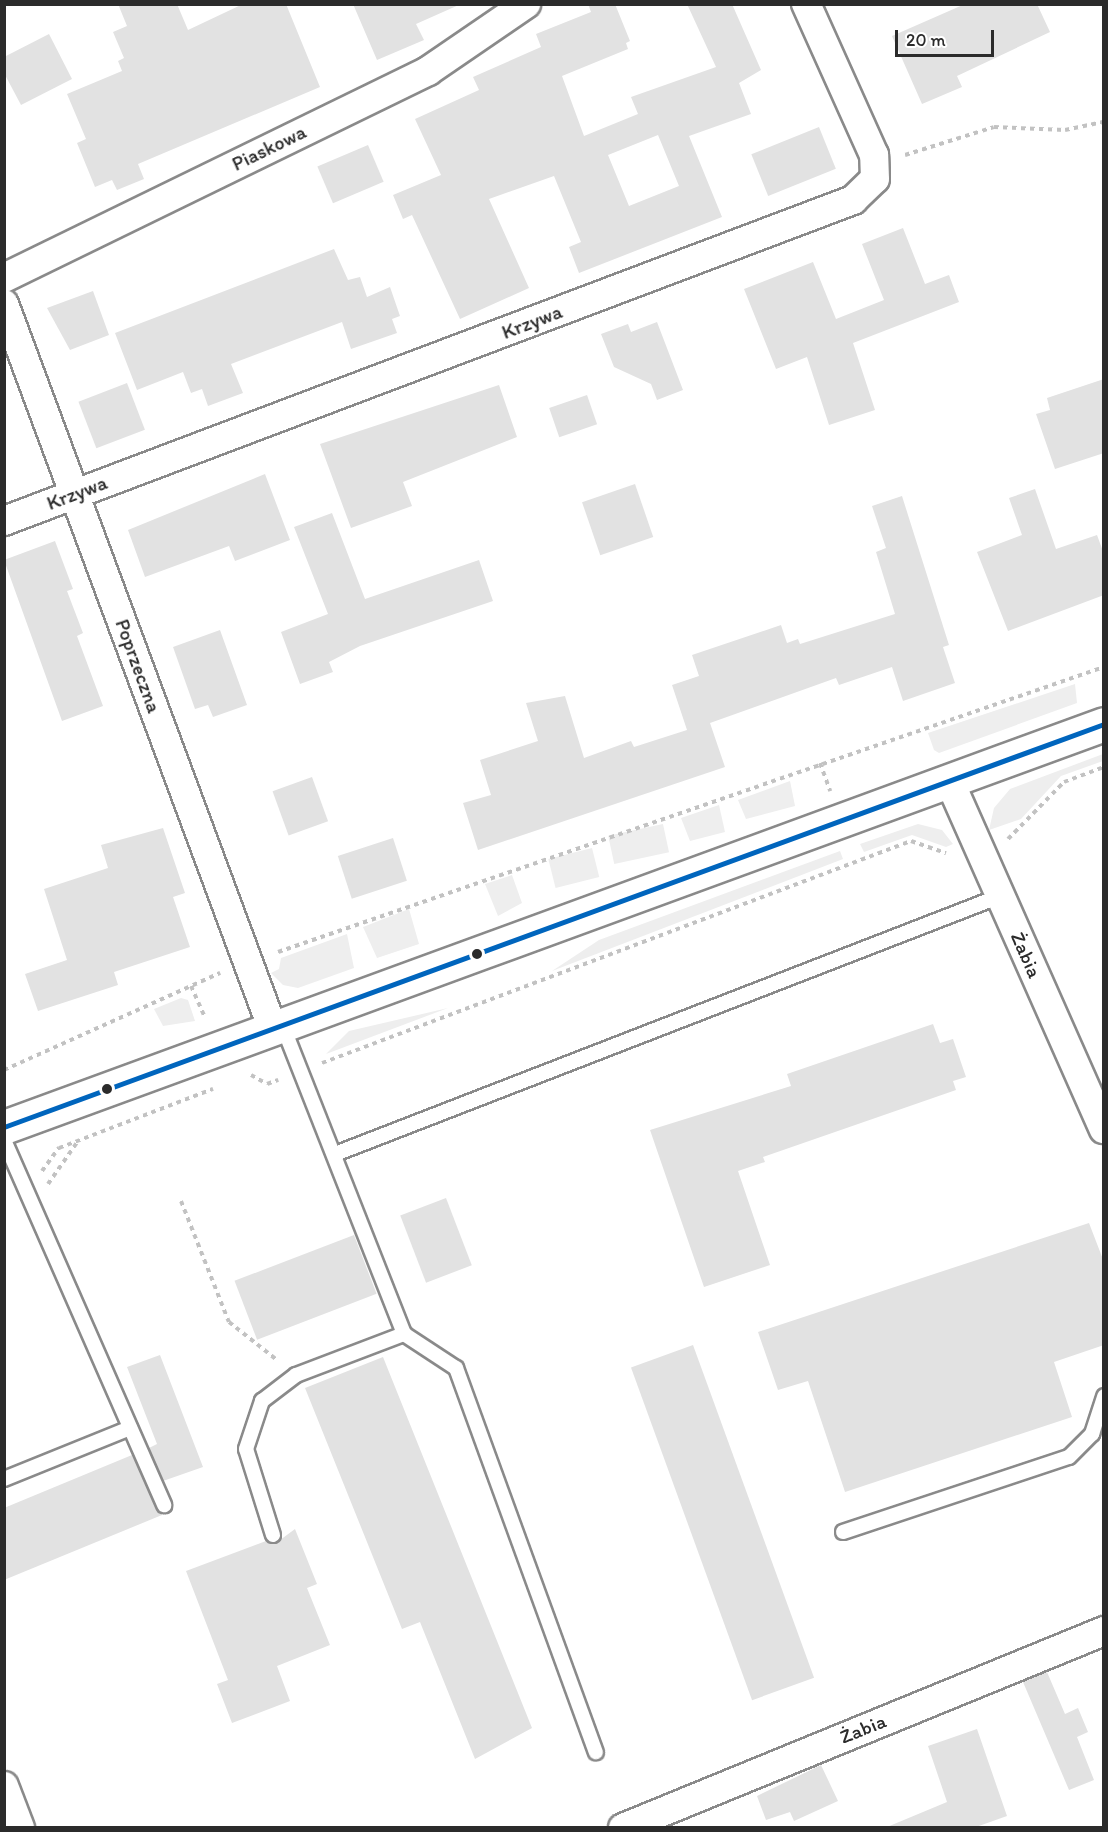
<!DOCTYPE html>
<html>
<head>
<meta charset="utf-8">
<style>
	body { margin:0 }
	#map { position:relative; width:1108px; height:1832px; overflow:hidden; background:#fff; font-family:Itim,sans-serif }
	div>[style] { position:absolute }
	[style*='--x'] { left:calc(var(--x)*1px); top:calc(var(--y)*1px); width:calc(var(--w)*1px); rotate:calc(var(--a)*1deg) }
	.green>* { inset:0; background:#eee; transform-origin:0 0 }
	.building>* { inset:0; background:#e2e2e2; transform-origin:0 0 }
	.path>* { height:4px; margin-top:-2px; transform-origin:0; background:repeating-linear-gradient(90deg,#c2c2c2 0 4.5px,transparent 0 9px) }
	.roads { filter:drop-shadow(2px 0 #8a8a8a) drop-shadow(-2px 0 #8a8a8a) drop-shadow(0 2px #8a8a8a) drop-shadow(0 -2px #8a8a8a) }
	.service>* { height:14px; margin:-7px; padding:0 7px; transform-origin:7px; border-radius:7px; background:#fff }
	.minor>* { height:28px; margin:-14px; padding:0 14px; transform-origin:14px; border-radius:14px; background:#fff }
	.tertiary>* { height:33px; margin:-16.5px; padding:0 16.5px; transform-origin:16.5px; border-radius:16.5px; background:#fff }
	.bus-1>* { height:4.5px; margin:-2.25px; padding:0 2.25px; transform-origin:2.25px; border-radius:2.25px; background:#0065bd }
	.dots>* { width:16px; height:16px; translate:-50% -50%; box-sizing:border-box; border:3px solid #fff; border-radius:50% }
	span { translate:-50% -50%; white-space:nowrap; text-align:center; line-height:1.15; -webkit-text-stroke:4.5px #fff; paint-order:stroke }
	.street-label { font-size:20px; color:#2b2b2b }
	.frame { position:absolute; inset:0; border:6px solid #2b2b2b; pointer-events:none }
	.scale { position:absolute; left:895px; top:30px; width:99px; height:27px; box-sizing:border-box; border:3px solid #2b2b2b; border-top:0; padding-left:8px; font-size:18px; line-height:21px; white-space:nowrap; color:#2b2b2b; -webkit-text-stroke:4px #fff; paint-order:stroke }
</style>
</head>
<body>
<div id="map">
	<div class="green">
		<i style="clip-path:polygon(1075px 684px,1077px 703px,939px 753px,934px 750px,928px 733px)"></i>
		<i style="clip-path:polygon(1103px 754px,1103px 761px,1061px 776px,1021px 819px,989px 830px,994px 808px,1010px 789px)"></i>
		<i style="clip-path:polygon(790px 781px,795px 806px,746px 819px,738px 800px)"></i>
		<i style="clip-path:polygon(719px 805px,725px 832px,690px 841px,681px 818px)"></i>
		<i style="left:663px;top:824px;width:29px;height:56px;rotate:78deg"></i>
		<i style="clip-path:polygon(918px 824px,942px 830px,953px 844px,946px 847px,912px 835px,864px 852px,860px 844px)"></i>
		<i style="left:592px;top:848px;width:30px;height:45px;rotate:76deg"></i>
		<i style="clip-path:polygon(840px 851px,843px 859px,552px 971px,599px 940px)"></i>
		<i style="clip-path:polygon(512px 875px,522px 903px,498px 916px,485px 884px)"></i>
		<i style="clip-path:polygon(409px 909px,419px 944px,377px 958px,363px 927px)"></i>
		<i style="clip-path:polygon(347px 934px,354px 968px,298px 988px,283px 985px,271px 973px,279px 969px,281px 958px)"></i>
		<i style="clip-path:polygon(181px 998px,188px 1000px,195px 1021px,163px 1026px,154px 1009px)"></i>
		<i style="clip-path:polygon(448px 1008px,326px 1054px,349px 1031px)"></i>
	</div>
	<div class="building">
		<i style="clip-path:polygon(118px 4px,177px 4px,188px 30px,243px 4px,286px 4px,320px 87px,138px 164px,144px 179px,117px 190px,112px 180px,95px 187px,77px 143px,86px 139px,67px 94px,122px 71px,118px 61px,124px 58px,113px 32px,127px 26px)"></i>
		<i style="clip-path:polygon(353px 4px,461px 4px,416px 24px,424px 40px,377px 60px)"></i>
		<i style="clip-path:polygon(evenodd,588px 4px,615px 4px,630px 41px,626px 43px,628px 49px,562px 76px,584px 136px,638px 114px,631px 97px,716px 67px,687px 4px,732px 4px,761px 70px,739px 83px,751px 114px,689px 136px,722px 217px,579px 273px,569px 247px,581px 242px,554px 176px,489px 199px,529px 288px,460px 319px,412px 215px,403px 219px,393px 195px,441px 175px,415px 119px,479px 90px,473px 77px,541px 47px,536px 34px,591px 12px,588px 4px,658px 135px,679px 186px,629px 206px,608px 155px,658px 135px)"></i>
		<i style="clip-path:polygon(965px 4px,1037px 4px,1050px 32px,957px 76px,962px 87px,922px 104px,892px 36px)"></i>
		<i style="clip-path:polygon(49px 34px,72px 79px,21px 105px,4px 73px,4px 57px)"></i>
		<i style="left:819px;top:127px;width:45px;height:73px;rotate:68deg"></i>
		<i style="left:368px;top:145px;width:40px;height:55px;rotate:67deg"></i>
		<i style="clip-path:polygon(903px 228px,925px 284px,949px 275px,959px 302px,853px 343px,875px 410px,829px 425px,807px 357px,776px 369px,744px 289px,813px 262px,836px 319px,884px 300px,862px 244px)"></i>
		<i style="clip-path:polygon(334px 249px,348px 280px,360px 277px,367px 297px,390px 287px,400px 316px,392px 319px,397px 333px,351px 349px,342px 322px,231px 364px,243px 393px,208px 406px,202px 389px,191px 393px,183px 372px,137px 390px,115px 333px)"></i>
		<i style="clip-path:polygon(93px 291px,109px 335px,70px 350px,47px 308px)"></i>
		<i style="clip-path:polygon(657px 322px,683px 390px,657px 400px,651px 384px,614px 367px,601px 334px,628px 324px,631px 332px)"></i>
		<i style="clip-path:polygon(1104px 379px,1104px 453px,1055px 469px,1036px 414px,1050px 410px,1047px 398px)"></i>
		<i style="left:127px;top:383px;width:50px;height:52px;rotate:69deg"></i>
		<i style="clip-path:polygon(499px 385px,517px 437px,403px 482px,412px 506px,351px 528px,320px 444px)"></i>
		<i style="left:587px;top:395px;width:31px;height:40px;rotate:71deg"></i>
		<i style="clip-path:polygon(265px 474px,290px 540px,235px 561px,229px 546px,145px 577px,128px 530px)"></i>
		<i style="left:635px;top:484px;width:56px;height:56px;rotate:71deg"></i>
		<i style="clip-path:polygon(1035px 489px,1056px 549px,1097px 535px,1104px 554px,1104px 595px,1008px 631px,977px 552px,1022px 535px,1009px 498px)"></i>
		<i style="clip-path:polygon(902px 496px,949px 645px,943px 647px,955px 683px,903px 701px,892px 667px,839px 685px,836px 678px,710px 723px,725px 767px,478px 850px,463px 803px,491px 795px,480px 760px,538px 741px,526px 703px,565px 696px,584px 758px,631px 741px,634px 747px,687px 730px,672px 685px,699px 676px,692px 655px,781px 625px,787px 643px,798px 639px,800px 644px,895px 614px,876px 552px,886px 548px,872px 506px)"></i>
		<i style="clip-path:polygon(332px 513px,365px 599px,479px 560px,493px 601px,360px 646px,329px 662px,333px 672px,300px 684px,281px 632px,328px 614px,294px 527px)"></i>
		<i style="clip-path:polygon(55px 541px,73px 589px,67px 591px,83px 633px,77px 636px,103px 706px,62px 721px,4px 560px)"></i>
		<i style="clip-path:polygon(220px 630px,247px 705px,213px 717px,208px 705px,195px 709px,173px 647px)"></i>
		<i style="left:312px;top:777px;width:47px;height:42px;rotate:70deg"></i>
		<i style="clip-path:polygon(163px 828px,185px 893px,173px 897px,190px 947px,114px 972px,118px 985px,38px 1011px,25px 974px,67px 960px,44px 889px,108px 868px,101px 845px)"></i>
		<i style="left:393px;top:838px;width:45px;height:58px;rotate:72deg"></i>
		<i style="clip-path:polygon(933px 1024px,940px 1043px,953px 1039px,966px 1077px,953px 1081px,956px 1090px,763px 1157px,765px 1162px,738px 1171px,770px 1265px,704px 1287px,650px 1130px,791px 1086px,787px 1074px)"></i>
		<i style="left:446px;top:1198px;width:72px;height:49px;rotate:69deg"></i>
		<i style="clip-path:polygon(1089px 1223px,1104px 1262px,1104px 1345px,1054px 1362px,1072px 1417px,845px 1492px,808px 1381px,778px 1390px,758px 1332px)"></i>
		<i style="left:354px;top:1235px;width:63px;height:128px;rotate:69deg"></i>
		<i style="left:693px;top:1345px;width:354px;height:66px;rotate:70deg"></i>
		<i style="clip-path:polygon(160px 1355px,203px 1467px,163px 1481px,149px 1448px,157px 1444px,127px 1367px)"></i>
		<i style="clip-path:polygon(383px 1357px,532px 1728px,475px 1759px,420px 1622px,402px 1629px,305px 1388px)"></i>
		<i style="clip-path:polygon(132px 1455px,162px 1515px,4px 1580px,4px 1508px)"></i>
		<i style="clip-path:polygon(295px 1529px,317px 1584px,307px 1588px,330px 1645px,277px 1666px,290px 1701px,232px 1723px,217px 1684px,228px 1680px,186px 1571px,266px 1541px,276px 1543px)"></i>
		<i style="clip-path:polygon(1047px 1672px,1065px 1714px,1078px 1708px,1088px 1732px,1077px 1737px,1094px 1780px,1069px 1790px,1023px 1682px)"></i>
		<i style="clip-path:polygon(977px 1729px,1007px 1816px,976px 1827px,887px 1827px,947px 1802px,928px 1746px)"></i>
		<i style="clip-path:polygon(821px 1765px,838px 1801px,794px 1821px,790px 1812px,766px 1820px,757px 1796px)"></i>
	</div>
	<div class="path">
		<i style="--x:905;--y:155;--w:93;--a:-17.5"></i>
		<i style="--x:994;--y:127;--w:71;--a:2.4"></i>
		<i style="--x:1065;--y:130;--w:40;--a:-12"></i>
		<i style="--x:820;--y:763;--w:30;--a:70"></i>
		<i style="--x:1008;--y:839;--w:80;--a:-45.5"></i>
		<i style="--x:1064;--y:782;--w:43;--a:-20.6"></i>
		<i style="--x:278;--y:952;--w:874;--a:-19.04"></i>
		<i style="--x:191;--y:986;--w:35;--a:66"></i>
		<i style="--x:322;--y:1063;--w:629;--a:-20.65"></i>
		<i style="--x:911;--y:841;--w:37;--a:19"></i>
		<i style="--x:4;--y:1070;--w:237;--a:-24.2"></i>
		<i style="--x:251;--y:1075;--w:18;--a:29"></i>
		<i style="--x:267;--y:1084;--w:12;--a:-20"></i>
		<i style="--x:42;--y:1171;--w:29;--a:-54"></i>
		<i style="--x:59;--y:1148;--w:165;--a:-21"></i>
		<i style="--x:48;--y:1184;--w:52;--a:-55.1"></i>
		<i style="--x:181;--y:1201;--w:130;--a:68.4"></i>
		<i style="--x:229;--y:1322;--w:61;--a:38.4"></i>
	</div>
	<div class="roads">
		<div class="service">
			<i style="--x:282;--y:1024;--w:333;--a:68.5"></i>
			<i style="--x:404;--y:1334;--w:62;--a:33.2"></i>
			<i style="--x:456;--y:1368;--w:409;--a:70"></i>
			<i style="--x:4;--y:1140;--w:399;--a:66.3"></i>
			<i style="--x:335;--y:1154;--w:713;--a:-21.2"></i>
			<i style="--x:4;--y:1479;--w:136;--a:-22"></i>
			<i style="--x:843;--y:1532;--w:238;--a:-18.4"></i>
			<i style="--x:1069;--y:1457;--w:33;--a:-45"></i>
			<i style="--x:1092;--y:1434;--w:40;--a:-72"></i>
			<i style="--x:273;--y:1535;--w:90;--a:-107.4"></i>
			<i style="--x:246;--y:1449;--w:51;--a:-71.6"></i>
			<i style="--x:262;--y:1401;--w:43;--a:-37.4"></i>
			<i style="--x:296;--y:1375;--w:116;--a:-20.8"></i>
		</div>
		<div class="minor">
			<i style="--x:4;--y:278;--w:472;--a:-26"></i>
			<i style="--x:428;--y:71;--w:119;--a:-34.4"></i>
			<i style="--x:4;--y:304;--w:771;--a:69.66"></i>
			<i style="--x:4;--y:521;--w:908;--a:-20.71"></i>
			<i style="--x:853;--y:200;--w:30;--a:-44"></i>
			<i style="--x:875;--y:179;--w:24;--a:-92"></i>
			<i style="--x:874;--y:155;--w:166;--a:-114.2"></i>
			<i style="--x:949;--y:780;--w:382;--a:66.1"></i>
			<i style="--x:4;--y:1786;--w:45;--a:69.1"></i>
			<i style="--x:623;--y:1828;--w:520;--a:-22.27"></i>
		</div>
		<div class="tertiary">
			<i style="--x:4;--y:1127;--w:1171;--a:-20.12"></i>
		</div>
	</div>
	<div class="bus-1">
		<i style="--x:4;--y:1127;--w:1171;--a:-20.12"></i>
	</div>
	<div class="dots">
		<i style="left:477px;top:954px;background:#2b2b2b"></i>
		<i style="left:107px;top:1089px;background:#2b2b2b"></i>
	</div>
	<div class="street-label">
		<span style="left:269px;top:148px;rotate:-26deg">Piaskowa</span>
		<span style="left:532px;top:322px;rotate:-21deg">Krzywa</span>
		<span style="left:77px;top:493px;rotate:-21deg">Krzywa</span>
		<span style="left:138px;top:666px;rotate:70deg">Poprzeczna</span>
		<span style="left:1026px;top:955px;rotate:66deg">Żabia</span>
		<span style="left:863px;top:1729px;rotate:-22deg">Żabia</span>
	</div>
	<div class="frame"></div>
	<div class="scale">20 m</div>
</div>
</body>
</html>
